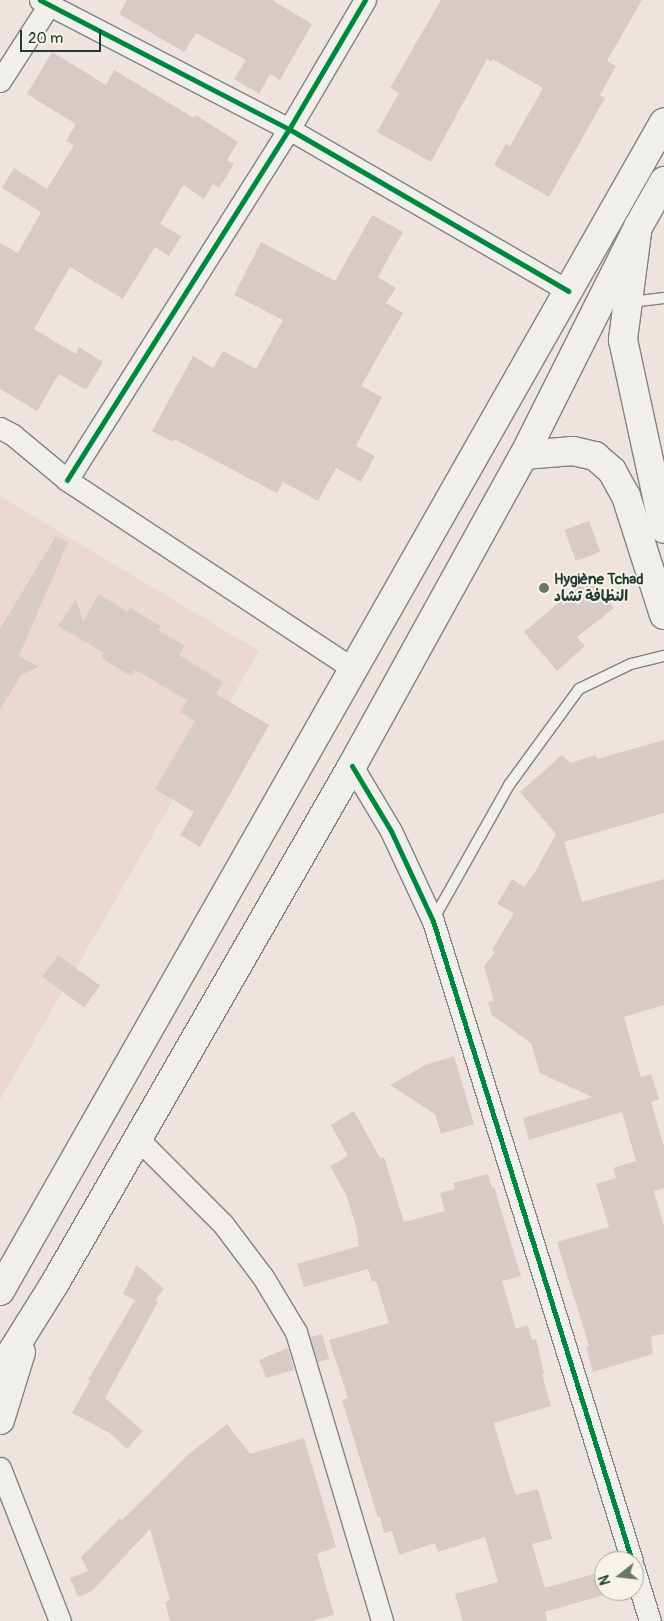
<!DOCTYPE html>
<html>
<head>
<meta charset="utf-8">
<style>
	body { margin:0 }
	#map { position:relative; width:664px; height:1621px; overflow:hidden; background:#eee3de; font-family:Pangolin,"Playpen Sans Arabic",sans-serif }
	div>[style] { position:absolute }
	[style*='--x'] { left:calc(var(--x)*1px); top:calc(var(--y)*1px); width:calc(var(--w)*1px); rotate:calc(var(--a)*1deg) }
	.built>* { inset:0; background:#edd8d1 }
	.building>* { inset:0; background:#d8cbc7; transform-origin:0 0 }
	.roads { filter:drop-shadow(1px 0 #82827e) drop-shadow(-1px 0 #82827e) drop-shadow(0 1px #82827e) drop-shadow(0 -1px #82827e) }
	.lane>* { height:10px; margin:-5px; padding:0 5px; transform-origin:5px; border-radius:5px; background:#f1efeb }
	.street>* { height:21px; margin:-10.5px; padding:0 10.5px; transform-origin:10.5px; border-radius:10.5px; background:#f1efeb }
	.secondary>* { height:28px; margin:-14px; padding:0 14px; transform-origin:14px; border-radius:14px; background:#f1efeb }
	.highway>* { height:28px; margin:-14px; padding:0 14px; transform-origin:14px; border-radius:14px; background:#f1efeb }
	.cycleway>* { height:5px; margin:-2.5px; padding:0 2.5px; transform-origin:2.5px; border-radius:2.5px; background:#00873e }
	.dots>* { width:14px; height:14px; translate:-50% -50%; box-sizing:border-box; border:2px solid #f7f3e8; border-radius:50% }
	span { translate:-50% -50%; white-space:nowrap; text-align:center; line-height:1.15; -webkit-text-stroke:4px #f7f3e8; paint-order:stroke }
	.poi-label { font-size:15px; color:#1f3d34; font-weight:700 }
	.left { translate:0 -50%; text-align:left }
	.north { position:absolute; left:594px; top:1551px; width:50px; height:50px; box-sizing:border-box; background:#f7f3e8; border:1px solid #a1aaa0; border-radius:50%; rotate:254deg; font-size:14px; font-weight:700; line-height:20px; text-align:center; color:#1f3d34 }
	.north::after { content:''; display:block; margin:auto; width:18px; height:22px; background:#677770; clip-path:polygon(50% 0,100% 100%,50% 72%,0 100%) }
	.scale { position:absolute; left:20px; top:30px; width:81px; height:22px; box-sizing:border-box; border:2px solid #1f3d34; border-top:0; padding-left:6px; font-size:15px; line-height:18px; white-space:nowrap; color:#1f3d34; -webkit-text-stroke:4px #f7f3e8; paint-order:stroke }
</style>
</head>
<body>
<div id="map">
	<div class="built">
		<i style="clip-path:polygon(0 496px,259px 651px,0 1100px)"></i>
	</div>
	<div class="building">
		<i style="clip-path:polygon(127px 0,272px 0,312px 24px,280px 80px,270px 74px,259px 94px,234px 79px,246px 60px,196px 33px,184px 52px,119px 14px)"></i>
		<i style="clip-path:polygon(441px 0,642px 0,607px 61px,616px 66px,600px 95px,605px 98px,549px 197px,494px 165px,506px 144px,510px 146px,543px 88px,492px 59px,491px 62px,487px 59px,431px 162px,377px 132px,399px 93px,390px 88px)"></i>
		<i style="clip-path:polygon(52px 52px,106px 85px,114px 70px,194px 118px,196px 115px,238px 142px,227px 160px,234px 164px,219px 188px,213px 184px,204px 199px,183px 185px,160px 224px,181px 236px,169px 256px,155px 247px,123px 299px,70px 267px,34px 329px,76px 354px,79px 347px,103px 362px,86px 390px,59px 374px,37px 411px,0 389px,0 243px,18px 253px,41px 212px,2px 188px,14px 168px,47px 189px,74px 145px,66px 141px,76px 124px,27px 94px)"></i>
		<i style="clip-path:polygon(372px 215px,403px 232px,378px 277px,396px 288px,386px 303px,403px 313px,361px 386px,382px 397px,356px 446px,375px 456px,361px 482px,336px 468px,318px 501px,283px 482px,277px 493px,174px 439px,173px 442px,152px 431px,193px 356px,213px 368px,223px 351px,256px 369px,283px 320px,234px 295px,261px 242px,335px 281px)"></i>
		<i style="left:589px;top:521px;width:33px;height:26px;rotate:70deg"></i>
		<i style="clip-path:polygon(56px 536px,68px 542px,19px 656px,39px 667px,21px 675px,0 710px,0 629px)"></i>
		<i style="clip-path:polygon(589px 577px,614px 608px,577px 637px,585px 646px,557px 671px,524px 632px)"></i>
		<i style="clip-path:polygon(99px 594px,128px 612px,130px 608px,161px 626px,158px 630px,185px 646px,179px 655px,223px 682px,216px 694px,269px 725px,200px 847px,180px 835px,194px 812px,155px 789px,195px 721px,180px 712px,187px 700px,135px 670px,131px 676px,101px 658px,104px 653px,58px 626px,76px 599px,83px 621px)"></i>
		<i style="clip-path:polygon(664px 740px,664px 813px,564px 842px,582px 902px,664px 879px,664px 1005px,624px 1017px,641px 1077px,651px 1074px,659px 1099px,651px 1102px,664px 1147px,664px 1188px,654px 1191px,664px 1227px,664px 1334px,651px 1336px,653px 1354px,593px 1372px,586px 1347px,589px 1346px,557px 1242px,609px 1227px,596px 1184px,616px 1178px,613px 1168px,636px 1161px,622px 1112px,529px 1140px,523px 1118px,592px 1097px,540px 1073px,531px 1043px,492px 1015px,488px 1002px,494px 1001px,484px 966px,495px 952px,492px 950px,514px 913px,497px 904px,512px 879px,524px 887px,535px 872px,556px 834px,520px 792px,562px 755px,570px 763px,596px 755px,597px 759px)"></i>
		<i style="left:58px;top:955px;width:52px;height:27px;rotate:36deg"></i>
		<i style="clip-path:polygon(454px 1056px,474px 1124px,441px 1134px,435px 1114px,390px 1085px,425px 1065px)"></i>
		<i style="clip-path:polygon(354px 1111px,380px 1158px,384px 1157px,404px 1222px,445px 1211px,440px 1193px,455px 1189px,453px 1183px,488px 1174px,492px 1188px,494px 1187px,521px 1276px,502px 1281px,516px 1329px,528px 1325px,532px 1340px,536px 1339px,544px 1374px,542px 1374px,551px 1406px,494px 1423px,509px 1475px,516px 1495px,538px 1489px,552px 1539px,532px 1544px,545px 1588px,604px 1571px,604px 1595px,545px 1612px,547px 1621px,463px 1621px,455px 1594px,498px 1582px,485px 1537px,438px 1552px,435px 1543px,399px 1555px,392px 1531px,384px 1533px,380px 1517px,378px 1518px,342px 1400px,348px 1398px,329px 1340px,389px 1323px,376px 1281px,372px 1282px,368px 1269px,304px 1287px,297px 1264px,359px 1246px,356px 1226px,346px 1195px,330px 1166px,348px 1156px,331px 1125px)"></i>
		<i style="clip-path:polygon(137px 1265px,164px 1289px,155px 1300px,158px 1302px,105px 1398px,143px 1431px,127px 1449px,110px 1433px,72px 1413px,90px 1381px,88px 1380px,135px 1300px,123px 1294px)"></i>
		<i style="left:322px;top:1334px;width:26px;height:12px;rotate:74deg"></i>
		<i style="clip-path:polygon(288px 1348px,294px 1370px,266px 1378px,259px 1360px)"></i>
		<i style="clip-path:polygon(227px 1424px,250px 1454px,304px 1438px,336px 1547px,317px 1554px,334px 1615px,312px 1621px,170px 1621px,165px 1602px,170px 1600px,150px 1529px,92px 1591px,78px 1597px,70px 1578px,88px 1571px,81px 1557px,120px 1518px,122px 1520px,189px 1454px)"></i>
	</div>
	<div class="roads">
		<div class="lane">
			<i style="--x:631;--y:302;--w:33;--a:-7"></i>
			<i style="--x:433;--y:920;--w:155;--a:-60.6"></i>
			<i style="--x:509;--y:785;--w:119;--a:-53.9"></i>
			<i style="--x:579;--y:689;--w:58;--a:-25.7"></i>
			<i style="--x:631;--y:664;--w:34;--a:-14"></i>
		</div>
		<div class="street">
			<i style="--x:40;--y:0;--w:280;--a:27.4"></i>
			<i style="--x:289;--y:129;--w:323;--a:30.1"></i>
			<i style="--x:0;--y:81;--w:96;--a:-57.3"></i>
			<i style="--x:0;--y:428;--w:15;--a:28"></i>
			<i style="--x:13;--y:435;--w:70;--a:39.8"></i>
			<i style="--x:67;--y:480;--w:344;--a:33.4"></i>
			<i style="--x:67;--y:480;--w:415;--a:-57.7"></i>
			<i style="--x:289;--y:129;--w:150;--a:-59.5"></i>
			<i style="--x:352;--y:766;--w:76;--a:59"></i>
			<i style="--x:391;--y:831;--w:99;--a:65"></i>
			<i style="--x:433;--y:921;--w:670;--a:72.73"></i>
			<i style="--x:138;--y:1139;--w:120;--a:45"></i>
			<i style="--x:223;--y:1224;--w:66;--a:53"></i>
			<i style="--x:263;--y:1277;--w:64;--a:59"></i>
			<i style="--x:296;--y:1332;--w:302;--a:73.4"></i>
			<i style="--x:0;--y:1468;--w:164;--a:68.6"></i>
			<i style="--x:634;--y:1569;--w:54;--a:72.9"></i>
		</div>
		<div class="secondary">
			<i style="--x:637;--y:233;--w:108;--a:97.5"></i>
			<i style="--x:623;--y:340;--w:193;--a:77.8"></i>
			<i style="--x:524;--y:455;--w:49;--a:-4.7"></i>
			<i style="--x:573;--y:451;--w:23;--a:13"></i>
			<i style="--x:595;--y:456;--w:23;--a:41"></i>
			<i style="--x:612;--y:471;--w:29;--a:61"></i>
			<i style="--x:626;--y:496;--w:125;--a:72.3"></i>
		</div>
		<div class="highway">
			<i style="--x:0;--y:1291;--w:1344;--a:-60.4"></i>
			<i style="--x:0;--y:1371;--w:104;--a:-58"></i>
			<i style="--x:55;--y:1283;--w:596;--a:-60.12"></i>
			<i style="--x:352;--y:766;--w:355;--a:-61.1"></i>
			<i style="--x:524;--y:455;--w:255;--a:-63.4"></i>
			<i style="--x:638;--y:227;--w:53;--a:-60.5"></i>
			<i style="--x:0;--y:1420;--w:71;--a:-72.8"></i>
		</div>
	</div>
	<div class="cycleway">
		<i style="--x:40;--y:0;--w:280;--a:27.4"></i>
		<i style="--x:289;--y:129;--w:323;--a:30.1"></i>
		<i style="--x:67;--y:480;--w:415;--a:-57.7"></i>
		<i style="--x:289;--y:129;--w:150;--a:-59.5"></i>
		<i style="--x:352;--y:766;--w:76;--a:59"></i>
		<i style="--x:391;--y:831;--w:99;--a:65"></i>
		<i style="--x:433;--y:921;--w:670;--a:72.73"></i>
	</div>
	<div class="dots">
		<i style="left:544px;top:588px;background:#677770"></i>
	</div>
	<div class="poi-label">
		<span class="left" style="left:554px;top:588px">Hygiène Tchad<br>النظافة تشاد</span>
	</div>
	<div class="north">N</div>
	<div class="scale">20 m</div>
</div>
</body>
</html>
